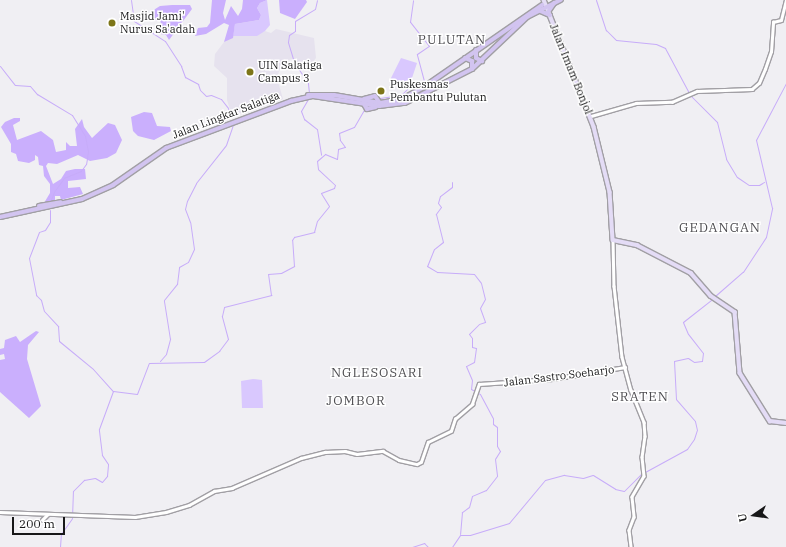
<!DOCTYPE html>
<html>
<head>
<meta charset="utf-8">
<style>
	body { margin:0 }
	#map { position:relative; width:786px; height:547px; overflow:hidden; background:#f0eff3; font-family:"IBM Plex Serif",serif }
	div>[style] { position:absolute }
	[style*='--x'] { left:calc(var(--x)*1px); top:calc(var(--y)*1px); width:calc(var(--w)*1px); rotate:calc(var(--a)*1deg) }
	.built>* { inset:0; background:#e6e2ee }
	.green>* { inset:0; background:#d9c8fe }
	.forest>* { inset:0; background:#caaffd }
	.stream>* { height:1px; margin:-0.5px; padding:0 0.5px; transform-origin:0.5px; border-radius:0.5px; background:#c7acf9 }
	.roads { filter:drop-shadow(1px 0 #a19fa4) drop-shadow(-1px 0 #a19fa4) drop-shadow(0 1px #a19fa4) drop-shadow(0 -1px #a19fa4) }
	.minor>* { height:2.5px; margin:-1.25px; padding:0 1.25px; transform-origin:1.25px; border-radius:1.25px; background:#fff }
	.major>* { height:3.5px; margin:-1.75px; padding:0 1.75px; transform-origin:1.75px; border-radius:1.75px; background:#e4dcf6 }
	.highway>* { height:4px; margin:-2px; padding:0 2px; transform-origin:2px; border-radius:2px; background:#d2c4f0 }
	.dots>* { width:11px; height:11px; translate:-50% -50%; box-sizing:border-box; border:2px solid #fff; border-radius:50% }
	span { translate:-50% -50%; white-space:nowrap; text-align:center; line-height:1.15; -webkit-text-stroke:3px #fff; paint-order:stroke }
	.poi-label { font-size:11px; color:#171718 }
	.left { translate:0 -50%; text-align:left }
	.street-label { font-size:11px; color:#171718 }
	.quarter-label { font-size:13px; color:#4e4d51; letter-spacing:1px }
	.north { position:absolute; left:734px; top:495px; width:40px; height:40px; -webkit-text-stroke:3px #fff; paint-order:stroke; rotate:257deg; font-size:11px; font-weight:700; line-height:16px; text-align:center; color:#171718 }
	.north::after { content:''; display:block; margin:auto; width:14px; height:18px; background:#171718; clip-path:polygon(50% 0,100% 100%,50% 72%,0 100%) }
	.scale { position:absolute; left:12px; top:517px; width:53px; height:18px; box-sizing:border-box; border:2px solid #171718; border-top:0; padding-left:5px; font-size:12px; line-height:14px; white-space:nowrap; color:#171718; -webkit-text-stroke:3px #fff; paint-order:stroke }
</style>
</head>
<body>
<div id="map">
	<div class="built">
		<i style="clip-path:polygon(276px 29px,314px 38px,316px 58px,312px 63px,298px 65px,292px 59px,282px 62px,277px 78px,283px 99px,232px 116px,227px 100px,227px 78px,214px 66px,215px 54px,224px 42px,233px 36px,252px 36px,265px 31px,271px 33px)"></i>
	</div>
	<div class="green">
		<i style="clip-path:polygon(267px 0,270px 25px,265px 31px,257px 36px,233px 36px,235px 24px,259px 20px,261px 15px,257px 8px,260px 3px)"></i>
		<i style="clip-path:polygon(401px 58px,417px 63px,410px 84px,390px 80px)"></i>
		<i style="clip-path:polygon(253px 379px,262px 380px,263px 408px,242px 408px,241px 381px)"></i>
	</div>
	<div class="forest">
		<i style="clip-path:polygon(212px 0,226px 0,223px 13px,225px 20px,231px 6px,238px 16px,242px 9px,243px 0,267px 0,260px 3px,257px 8px,261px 15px,259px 20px,235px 24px,233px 38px,224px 42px,229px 25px,224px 23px,206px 34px,195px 36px,198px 28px,207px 27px,210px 23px)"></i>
		<i style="clip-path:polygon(279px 0,306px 0,307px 2px,295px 19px,280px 13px)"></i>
		<i style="clip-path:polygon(172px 5px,190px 5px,192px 9px,169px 40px,166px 35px,155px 33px,163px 28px,160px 21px,154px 20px,152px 11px,160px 6px)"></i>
		<i style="clip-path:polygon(144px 112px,152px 113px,157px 126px,170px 127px,171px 131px,154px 140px,138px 136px,133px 131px,131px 117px)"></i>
		<i style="clip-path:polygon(14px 118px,20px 118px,20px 121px,13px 125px,17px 140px,41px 131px,53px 140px,56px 152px,66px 150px,66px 142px,70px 146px,77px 146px,75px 129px,82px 119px,84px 127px,92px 138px,108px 123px,115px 125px,122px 140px,116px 153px,107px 158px,90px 161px,78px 155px,57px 164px,48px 163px,46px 166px,53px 184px,61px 179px,66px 171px,75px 169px,85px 169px,86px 179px,68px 181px,68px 188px,80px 187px,83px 194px,61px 200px,60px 196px,55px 196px,55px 201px,44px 203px,50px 193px,50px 184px,44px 176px,43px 166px,39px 165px,38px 157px,35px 155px,35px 160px,29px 163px,18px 161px,16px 154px,11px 152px,11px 144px,1px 127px,5px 122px)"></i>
		<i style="clip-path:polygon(36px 331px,39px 332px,28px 345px,27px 359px,41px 406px,29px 418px,0 392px,0 360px,5px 359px,4px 354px,0 355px,0 349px,4px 348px,5px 340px,16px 336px,20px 342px)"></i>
	</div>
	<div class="stream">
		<i style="--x:131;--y:0;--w:21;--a:82"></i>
		<i style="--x:134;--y:21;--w:37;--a:33"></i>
		<i style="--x:165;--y:41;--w:30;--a:57"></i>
		<i style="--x:181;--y:66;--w:12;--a:70"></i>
		<i style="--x:185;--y:77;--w:15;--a:28"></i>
		<i style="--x:198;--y:84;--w:6;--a:72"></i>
		<i style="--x:200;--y:90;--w:8;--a:45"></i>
		<i style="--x:206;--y:96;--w:5;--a:-11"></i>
		<i style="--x:211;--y:95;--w:11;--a:22"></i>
		<i style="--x:221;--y:99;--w:11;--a:52"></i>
		<i style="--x:228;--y:108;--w:8;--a:76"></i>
		<i style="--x:596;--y:0;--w:32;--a:72"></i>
		<i style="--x:606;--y:30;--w:14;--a:45"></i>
		<i style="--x:616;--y:40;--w:40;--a:5.7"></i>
		<i style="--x:656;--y:44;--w:10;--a:24"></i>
		<i style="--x:665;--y:48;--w:51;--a:61.9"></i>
		<i style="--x:0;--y:66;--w:24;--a:52"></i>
		<i style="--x:15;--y:85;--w:15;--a:4"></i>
		<i style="--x:30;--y:86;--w:11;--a:49"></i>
		<i style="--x:37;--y:94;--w:41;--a:31"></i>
		<i style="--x:72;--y:115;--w:25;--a:58"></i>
		<i style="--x:85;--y:136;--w:16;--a:79"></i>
		<i style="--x:88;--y:152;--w:12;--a:99"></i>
		<i style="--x:86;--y:164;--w:9;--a:126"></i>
		<i style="--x:81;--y:171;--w:18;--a:158"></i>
		<i style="--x:64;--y:178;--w:17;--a:126"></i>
		<i style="--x:54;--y:192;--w:11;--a:112"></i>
		<i style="--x:309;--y:93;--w:10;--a:-96"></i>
		<i style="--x:308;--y:83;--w:25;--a:-124"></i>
		<i style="--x:294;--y:62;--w:21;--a:-107"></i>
		<i style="--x:288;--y:42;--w:7;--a:-82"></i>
		<i style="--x:289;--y:35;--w:7;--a:-34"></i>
		<i style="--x:295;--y:31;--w:10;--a:-90"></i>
		<i style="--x:295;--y:21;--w:23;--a:-31"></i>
		<i style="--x:315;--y:9;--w:9;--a:-77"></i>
		<i style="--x:691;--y:96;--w:37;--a:45"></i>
		<i style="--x:717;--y:122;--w:38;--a:76"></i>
		<i style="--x:726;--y:159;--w:21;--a:59"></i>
		<i style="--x:737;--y:177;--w:14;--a:34"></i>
		<i style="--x:749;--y:185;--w:10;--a:0"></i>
		<i style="--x:759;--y:185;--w:6;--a:-31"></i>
		<i style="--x:380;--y:98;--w:21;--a:-8"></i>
		<i style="--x:401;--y:95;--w:13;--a:-45"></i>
		<i style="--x:410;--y:86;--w:11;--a:0"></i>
		<i style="--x:421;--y:86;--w:6;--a:-59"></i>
		<i style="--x:424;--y:81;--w:28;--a:-105"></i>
		<i style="--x:417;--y:54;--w:14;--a:-34"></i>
		<i style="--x:429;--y:46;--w:31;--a:-128"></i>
		<i style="--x:410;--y:22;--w:22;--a:-82"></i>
		<i style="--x:308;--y:99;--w:14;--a:120"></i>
		<i style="--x:301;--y:111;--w:9;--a:69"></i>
		<i style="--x:304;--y:119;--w:16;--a:38"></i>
		<i style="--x:317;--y:129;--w:26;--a:81"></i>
		<i style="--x:452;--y:182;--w:5;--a:90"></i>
		<i style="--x:452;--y:187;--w:15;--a:143"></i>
		<i style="--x:440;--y:196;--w:7;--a:106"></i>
		<i style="--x:438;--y:203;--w:5;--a:53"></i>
		<i style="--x:441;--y:207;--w:9;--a:126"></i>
		<i style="--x:436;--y:214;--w:29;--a:76"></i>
		<i style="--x:443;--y:242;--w:11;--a:142"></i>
		<i style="--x:434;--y:249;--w:18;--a:112"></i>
		<i style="--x:427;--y:266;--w:12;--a:31"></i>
		<i style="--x:437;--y:272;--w:37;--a:3"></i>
		<i style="--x:474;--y:274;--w:11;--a:52"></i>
		<i style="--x:481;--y:283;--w:16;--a:76"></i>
		<i style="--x:485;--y:299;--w:10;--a:119"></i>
		<i style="--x:480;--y:308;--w:15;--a:70"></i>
		<i style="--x:485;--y:322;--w:6;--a:162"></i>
		<i style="--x:479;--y:324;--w:14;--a:135"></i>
		<i style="--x:469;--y:334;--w:5;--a:53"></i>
		<i style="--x:472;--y:338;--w:9;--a:90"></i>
		<i style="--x:472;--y:347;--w:4;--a:14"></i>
		<i style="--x:476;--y:348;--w:14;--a:98"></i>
		<i style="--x:474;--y:362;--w:9;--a:153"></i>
		<i style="--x:466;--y:366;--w:15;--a:67"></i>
		<i style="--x:472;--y:380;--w:9;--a:96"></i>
		<i style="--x:471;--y:389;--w:10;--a:29"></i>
		<i style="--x:480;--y:394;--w:27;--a:62"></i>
		<i style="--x:493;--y:418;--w:6;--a:90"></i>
		<i style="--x:493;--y:424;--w:5;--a:37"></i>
		<i style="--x:497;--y:427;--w:19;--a:90"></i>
		<i style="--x:497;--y:446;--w:6;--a:59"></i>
		<i style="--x:500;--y:451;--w:9;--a:122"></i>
		<i style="--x:495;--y:459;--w:17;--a:83"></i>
		<i style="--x:497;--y:476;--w:18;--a:128"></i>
		<i style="--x:486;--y:490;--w:15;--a:157"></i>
		<i style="--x:472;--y:496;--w:11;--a:105"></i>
		<i style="--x:469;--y:507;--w:9;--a:144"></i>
		<i style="--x:462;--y:512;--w:22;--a:95"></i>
		<i style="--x:50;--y:210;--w:12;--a:90"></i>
		<i style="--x:50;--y:222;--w:9;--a:122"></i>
		<i style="--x:45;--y:230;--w:6;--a:162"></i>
		<i style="--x:39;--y:232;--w:28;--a:111"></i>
		<i style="--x:29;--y:258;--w:38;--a:79"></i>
		<i style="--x:36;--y:295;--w:7;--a:45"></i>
		<i style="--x:41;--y:300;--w:11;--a:75"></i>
		<i style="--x:44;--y:311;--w:21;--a:47"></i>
		<i style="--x:58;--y:326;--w:15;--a:86"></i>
		<i style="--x:59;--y:341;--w:44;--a:39.5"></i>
		<i style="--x:93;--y:369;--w:30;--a:48"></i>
		<i style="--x:715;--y:296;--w:37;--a:-41"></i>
		<i style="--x:743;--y:272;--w:42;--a:-56.7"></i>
		<i style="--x:766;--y:237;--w:30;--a:-78"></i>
		<i style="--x:772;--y:208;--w:70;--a:-103.2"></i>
		<i style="--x:756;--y:140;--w:64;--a:-62.2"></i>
		<i style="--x:160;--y:361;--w:9;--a:-49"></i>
		<i style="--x:166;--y:354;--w:16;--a:-75"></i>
		<i style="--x:170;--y:339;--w:39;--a:-99"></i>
		<i style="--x:164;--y:300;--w:21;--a:-51"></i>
		<i style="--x:177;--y:284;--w:17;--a:-83"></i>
		<i style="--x:179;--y:267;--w:10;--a:-29"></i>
		<i style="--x:188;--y:262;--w:14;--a:-65"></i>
		<i style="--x:194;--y:249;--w:27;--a:-98"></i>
		<i style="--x:190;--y:222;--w:14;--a:-111"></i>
		<i style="--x:185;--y:209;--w:8;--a:-76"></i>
		<i style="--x:187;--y:201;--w:20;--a:-63"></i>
		<i style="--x:196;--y:183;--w:48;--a:-51.7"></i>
		<i style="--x:226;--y:145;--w:21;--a:-71"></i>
		<i style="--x:645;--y:472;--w:48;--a:-28.7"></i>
		<i style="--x:687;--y:449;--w:12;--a:-55"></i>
		<i style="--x:694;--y:439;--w:9;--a:-72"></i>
		<i style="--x:697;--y:430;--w:9;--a:-103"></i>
		<i style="--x:695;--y:421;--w:29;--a:-131"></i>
		<i style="--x:676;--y:399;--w:38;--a:-93"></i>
		<i style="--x:674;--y:361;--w:14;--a:-12"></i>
		<i style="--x:688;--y:358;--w:7;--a:34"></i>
		<i style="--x:694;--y:362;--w:8;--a:-7"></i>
		<i style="--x:702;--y:361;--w:8;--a:-83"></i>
		<i style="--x:703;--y:353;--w:24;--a:-128"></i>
		<i style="--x:688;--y:334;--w:13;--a:-113"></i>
		<i style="--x:683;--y:322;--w:37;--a:-38"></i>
		<i style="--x:60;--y:547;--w:13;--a:-86"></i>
		<i style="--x:61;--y:534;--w:19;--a:-55"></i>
		<i style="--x:72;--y:518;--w:27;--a:-88"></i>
		<i style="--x:73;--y:491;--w:16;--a:-45"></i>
		<i style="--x:84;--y:480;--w:11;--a:-10"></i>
		<i style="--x:95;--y:478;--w:8;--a:30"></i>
		<i style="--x:102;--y:482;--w:8;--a:-50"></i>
		<i style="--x:107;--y:476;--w:12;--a:-85"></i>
		<i style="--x:108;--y:464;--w:11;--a:-124"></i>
		<i style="--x:102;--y:455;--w:26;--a:-97"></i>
		<i style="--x:99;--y:429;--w:40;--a:-69.8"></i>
		<i style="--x:113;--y:391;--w:24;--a:7"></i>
		<i style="--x:137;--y:394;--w:33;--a:-69"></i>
		<i style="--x:149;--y:363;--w:55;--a:-1"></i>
		<i style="--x:204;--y:362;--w:19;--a:-36"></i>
		<i style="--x:219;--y:351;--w:15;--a:-53"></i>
		<i style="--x:228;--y:339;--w:24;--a:-105"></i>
		<i style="--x:222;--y:316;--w:9;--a:-77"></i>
		<i style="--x:224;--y:307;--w:49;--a:-14.3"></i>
		<i style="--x:271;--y:295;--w:21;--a:-98"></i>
		<i style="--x:268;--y:274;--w:13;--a:-4"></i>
		<i style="--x:281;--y:273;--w:15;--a:-28"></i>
		<i style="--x:294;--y:266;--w:26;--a:-94"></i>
		<i style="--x:292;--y:240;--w:4;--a:-56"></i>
		<i style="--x:294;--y:237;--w:21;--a:-14"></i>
		<i style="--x:314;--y:232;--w:11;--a:-75"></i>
		<i style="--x:317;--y:221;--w:19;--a:-51"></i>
		<i style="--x:329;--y:206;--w:15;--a:-122"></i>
		<i style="--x:321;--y:193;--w:14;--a:-21"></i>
		<i style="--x:334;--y:188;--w:3;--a:-72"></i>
		<i style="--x:335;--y:185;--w:23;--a:-137"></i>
		<i style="--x:318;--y:169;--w:8;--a:-97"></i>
		<i style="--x:317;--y:161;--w:11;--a:-41"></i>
		<i style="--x:325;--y:154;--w:13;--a:23"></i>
		<i style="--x:337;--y:159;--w:10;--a:-84"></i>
		<i style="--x:338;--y:149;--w:7;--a:-16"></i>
		<i style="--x:345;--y:147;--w:9;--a:-126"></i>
		<i style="--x:340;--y:140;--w:7;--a:-98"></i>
		<i style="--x:339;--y:133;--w:16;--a:-22"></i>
		<i style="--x:354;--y:127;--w:22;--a:-60"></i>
		<i style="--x:412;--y:547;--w:13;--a:-18"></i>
		<i style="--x:424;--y:543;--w:6;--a:45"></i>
		<i style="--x:452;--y:547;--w:14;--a:-56"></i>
		<i style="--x:460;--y:535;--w:10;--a:0"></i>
		<i style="--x:470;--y:535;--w:41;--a:-17.1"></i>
		<i style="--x:509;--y:523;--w:56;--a:-50.1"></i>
		<i style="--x:545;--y:480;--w:20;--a:-15"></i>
		<i style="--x:564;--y:475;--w:19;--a:9"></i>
		<i style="--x:583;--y:478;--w:10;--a:-17"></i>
		<i style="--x:593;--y:475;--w:26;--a:32"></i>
		<i style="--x:615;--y:489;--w:9;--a:13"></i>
		<i style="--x:624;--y:491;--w:25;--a:-45"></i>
	</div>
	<div class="roads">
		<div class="minor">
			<i style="--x:591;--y:116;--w:47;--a:-16.1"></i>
			<i style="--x:636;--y:103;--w:36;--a:-2"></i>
			<i style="--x:672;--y:102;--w:27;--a:-24"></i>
			<i style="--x:697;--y:91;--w:55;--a:-2.1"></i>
			<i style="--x:752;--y:89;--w:9;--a:-41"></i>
			<i style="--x:759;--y:83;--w:15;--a:-67"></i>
			<i style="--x:765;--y:69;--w:18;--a:-71"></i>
			<i style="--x:771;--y:52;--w:30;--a:-86"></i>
			<i style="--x:773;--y:22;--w:8;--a:-14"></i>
			<i style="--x:781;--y:20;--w:21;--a:-76"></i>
			<i style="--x:613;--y:240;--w:46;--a:88.8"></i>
			<i style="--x:614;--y:286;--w:71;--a:83.6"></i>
			<i style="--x:622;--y:357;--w:34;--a:75"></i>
			<i style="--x:631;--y:390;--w:35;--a:68"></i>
			<i style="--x:644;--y:422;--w:14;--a:86"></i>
			<i style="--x:645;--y:436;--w:21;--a:98"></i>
			<i style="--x:642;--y:457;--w:19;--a:84"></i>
			<i style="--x:644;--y:476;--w:24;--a:120"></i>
			<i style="--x:632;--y:497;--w:20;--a:84"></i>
			<i style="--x:634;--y:517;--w:14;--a:111"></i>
			<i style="--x:629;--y:530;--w:17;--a:83"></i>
			<i style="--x:0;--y:512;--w:135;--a:2.1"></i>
			<i style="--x:135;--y:517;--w:31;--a:-9"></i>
			<i style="--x:166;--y:512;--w:24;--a:-17"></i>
			<i style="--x:189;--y:505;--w:29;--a:-29"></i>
			<i style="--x:214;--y:491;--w:18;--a:-9"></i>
			<i style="--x:232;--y:488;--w:75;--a:-23.5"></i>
			<i style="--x:301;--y:458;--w:25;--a:-14"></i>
			<i style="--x:325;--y:452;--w:20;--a:-3"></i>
			<i style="--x:345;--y:451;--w:12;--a:14"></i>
			<i style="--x:357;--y:454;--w:26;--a:-7"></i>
			<i style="--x:383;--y:451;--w:18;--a:29"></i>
			<i style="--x:399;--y:460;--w:18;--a:13"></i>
			<i style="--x:417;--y:464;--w:4;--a:-27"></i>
			<i style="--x:421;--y:462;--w:21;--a:-71"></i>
			<i style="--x:428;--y:442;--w:25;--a:-26"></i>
			<i style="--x:451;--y:431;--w:13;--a:-72"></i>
			<i style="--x:455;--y:419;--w:23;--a:-41"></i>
			<i style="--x:472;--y:404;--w:21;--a:-71"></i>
			<i style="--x:479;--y:384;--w:73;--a:-3.9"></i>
			<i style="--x:552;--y:379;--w:74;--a:-9.3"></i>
			<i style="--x:42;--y:520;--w:8;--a:-45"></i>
		</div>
		<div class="major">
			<i style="--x:544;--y:0;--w:136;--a:68.5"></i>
			<i style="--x:594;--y:127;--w:67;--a:76.2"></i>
			<i style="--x:610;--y:192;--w:48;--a:86.4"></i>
			<i style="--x:613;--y:240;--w:25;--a:12"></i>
			<i style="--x:637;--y:245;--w:61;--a:27.4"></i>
			<i style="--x:691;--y:273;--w:30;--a:49"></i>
			<i style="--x:711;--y:296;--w:29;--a:34"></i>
			<i style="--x:735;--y:312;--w:61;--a:85.3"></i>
			<i style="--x:740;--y:373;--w:57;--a:58"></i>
			<i style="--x:770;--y:421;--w:16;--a:7"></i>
		</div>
		<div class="highway">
			<i style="--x:538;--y:10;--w:13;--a:23"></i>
			<i style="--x:548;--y:12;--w:11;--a:-56"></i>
			<i style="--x:476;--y:50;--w:8;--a:90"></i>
			<i style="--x:476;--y:58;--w:7;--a:27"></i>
			<i style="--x:465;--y:58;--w:8;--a:23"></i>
			<i style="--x:472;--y:61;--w:8;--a:90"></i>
			<i style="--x:308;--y:95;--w:26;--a:0"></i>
			<i style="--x:334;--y:95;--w:47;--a:9.9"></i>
			<i style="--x:380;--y:103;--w:22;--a:-10"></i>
			<i style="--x:402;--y:99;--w:25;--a:-29"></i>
			<i style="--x:424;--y:87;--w:144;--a:-34.8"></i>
			<i style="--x:364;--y:99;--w:11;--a:-15"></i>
			<i style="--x:375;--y:96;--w:7;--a:56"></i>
			<i style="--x:364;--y:104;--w:6;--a:59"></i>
			<i style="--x:367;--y:109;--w:9;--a:-13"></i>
			<i style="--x:39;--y:206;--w:22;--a:-10"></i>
			<i style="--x:0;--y:217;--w:84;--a:-12.4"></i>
			<i style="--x:82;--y:199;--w:34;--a:-24"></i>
			<i style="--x:113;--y:185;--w:65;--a:-34.9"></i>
			<i style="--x:166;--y:148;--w:134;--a:-20.6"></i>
			<i style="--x:291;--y:101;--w:23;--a:-13"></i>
			<i style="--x:313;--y:96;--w:67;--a:8.6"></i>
			<i style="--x:379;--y:106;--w:26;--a:-7"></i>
			<i style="--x:405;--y:103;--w:75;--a:-26.9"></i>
			<i style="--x:472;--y:69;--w:76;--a:-43.4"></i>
			<i style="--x:527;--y:17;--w:38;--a:-27"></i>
		</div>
	</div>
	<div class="dots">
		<i style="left:112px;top:23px;background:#7d7518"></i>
		<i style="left:250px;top:72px;background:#7d7518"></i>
		<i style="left:381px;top:91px;background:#7d7518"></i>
	</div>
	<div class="poi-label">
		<span class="left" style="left:120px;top:23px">Masjid Jami'<br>Nurus Sa'adah</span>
		<span class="left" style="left:258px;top:72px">UIN Salatiga<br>Campus 3</span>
		<span class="left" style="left:390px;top:91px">Puskesmas<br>Pembantu Pulutan</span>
	</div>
	<div class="street-label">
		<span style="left:571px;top:69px;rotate:68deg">Jalan Imam Bonjol</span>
		<span style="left:226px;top:115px;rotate:-21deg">Jalan Lingkar Salatiga</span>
		<span style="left:559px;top:376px;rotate:-7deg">Jalan Sastro Soeharjo</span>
	</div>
	<div class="quarter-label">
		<span style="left:452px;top:40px">PULUTAN</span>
		<span style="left:720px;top:228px">GEDANGAN</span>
		<span style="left:377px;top:373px">NGLESOSARI</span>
		<span style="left:640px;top:397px">SRATEN</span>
		<span style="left:356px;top:401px">JOMBOR</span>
	</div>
	<div class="north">U</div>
	<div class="scale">200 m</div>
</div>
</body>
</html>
